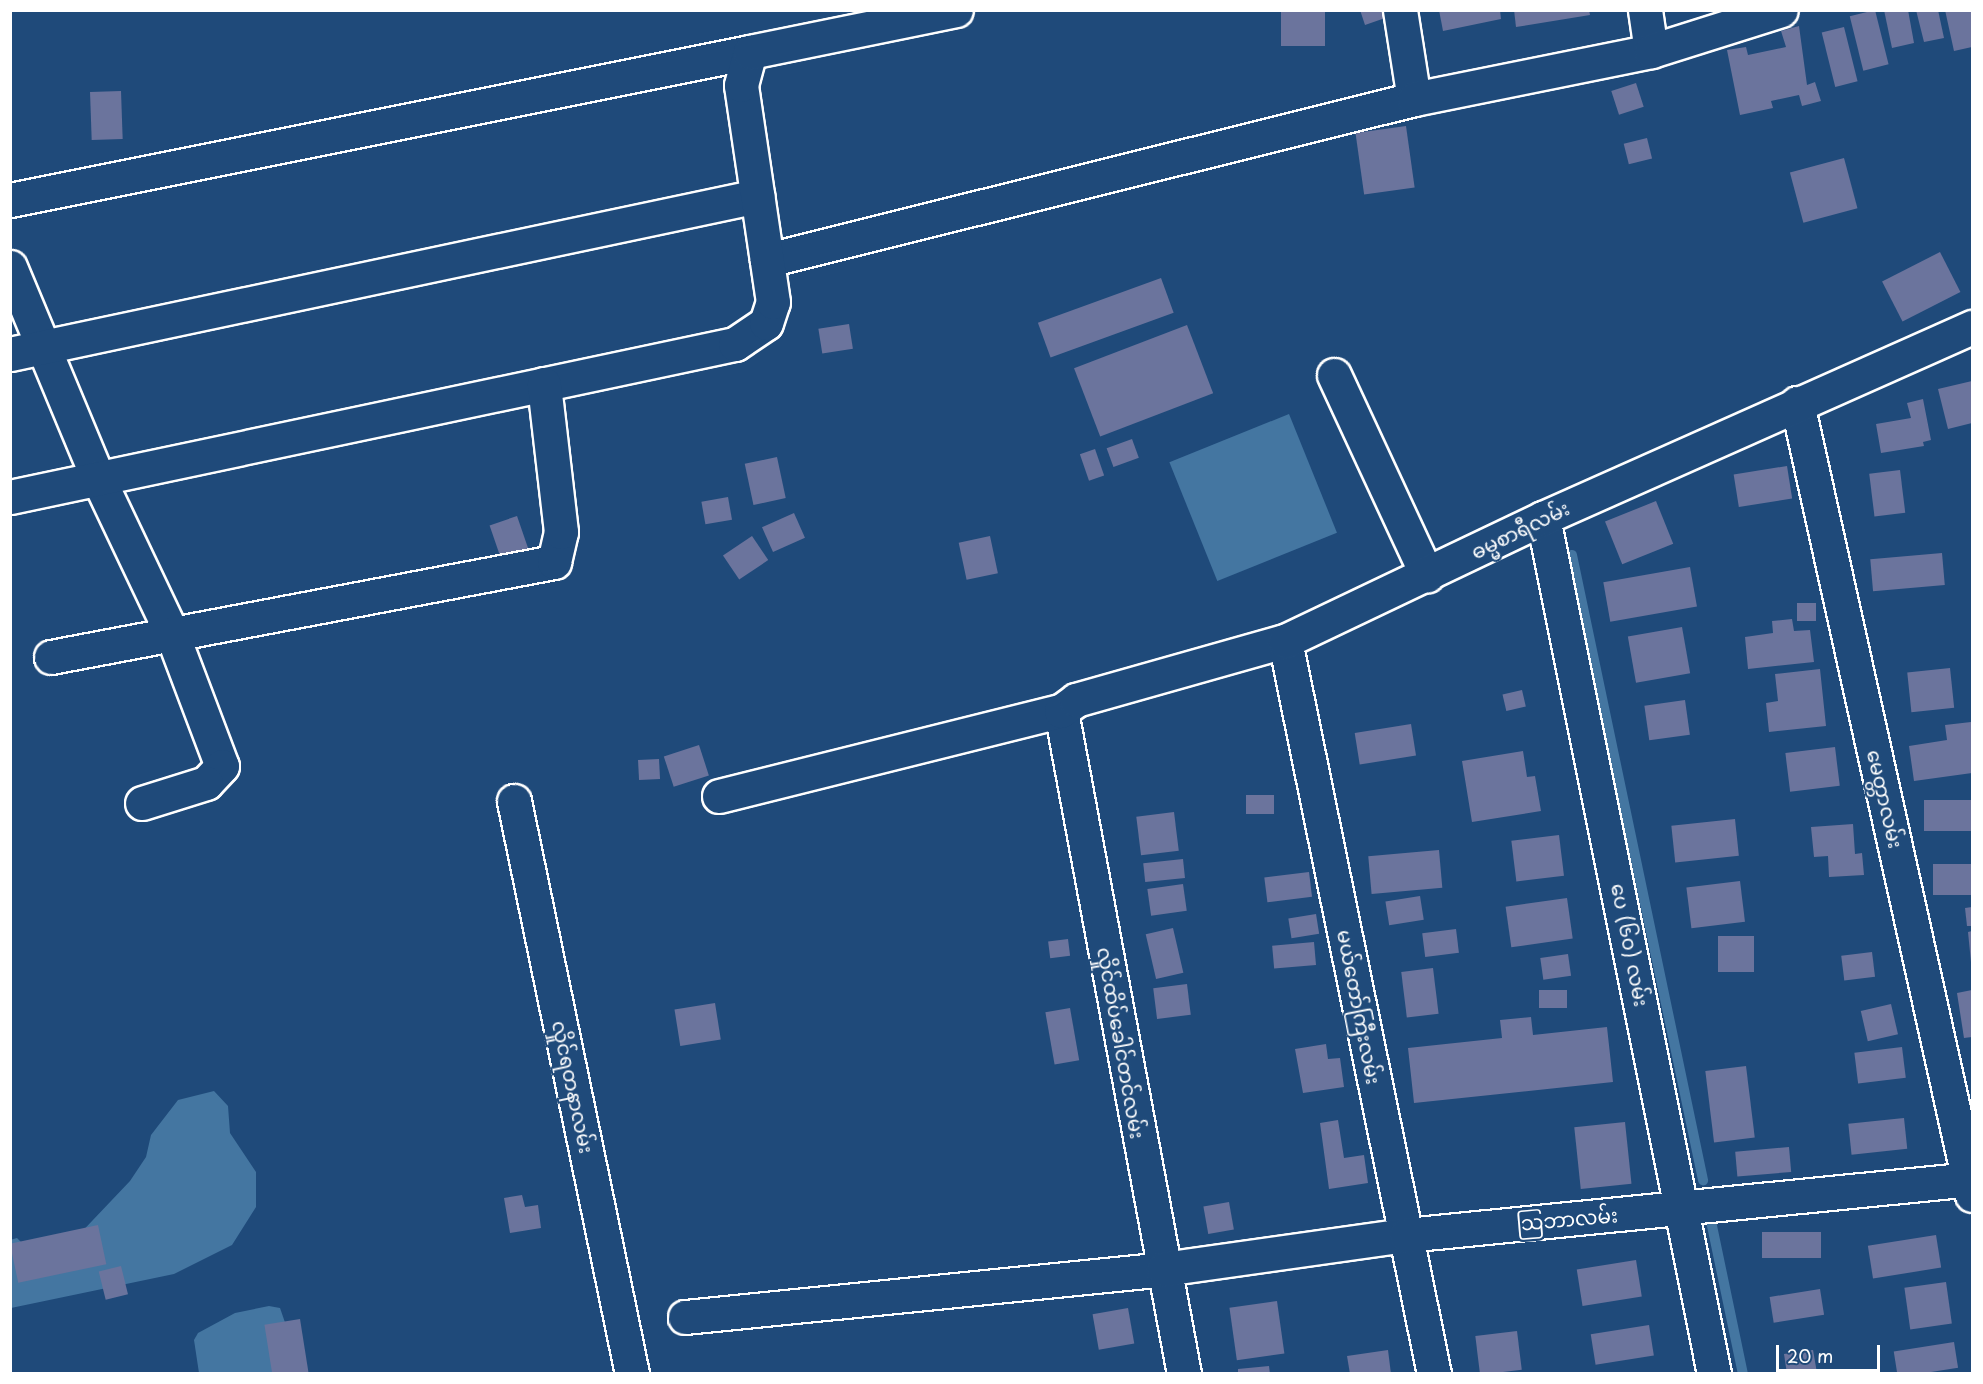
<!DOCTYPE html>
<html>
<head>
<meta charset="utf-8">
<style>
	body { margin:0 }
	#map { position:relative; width:1983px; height:1384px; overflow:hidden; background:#1f4a7a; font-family:"Playpen Sans","Noto Sans Myanmar",sans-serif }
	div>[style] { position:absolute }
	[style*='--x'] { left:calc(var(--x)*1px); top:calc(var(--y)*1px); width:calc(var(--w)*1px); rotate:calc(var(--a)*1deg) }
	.water>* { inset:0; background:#4476a1; transform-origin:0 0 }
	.stream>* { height:10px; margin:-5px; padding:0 5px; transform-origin:5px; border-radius:5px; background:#4476a1 }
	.building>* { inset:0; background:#6b749d; transform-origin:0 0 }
	.roads { filter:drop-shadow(2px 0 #fff) drop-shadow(-2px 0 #fff) drop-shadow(0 2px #fff) drop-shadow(0 -2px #fff) }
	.minor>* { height:33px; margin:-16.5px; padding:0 16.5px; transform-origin:16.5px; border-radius:16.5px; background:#1f4a7a }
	span { translate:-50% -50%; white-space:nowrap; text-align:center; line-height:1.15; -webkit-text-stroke:4.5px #1f4a7a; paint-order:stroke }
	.street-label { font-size:20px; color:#fff }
	.frame { position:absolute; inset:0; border:12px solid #fff; pointer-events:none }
	.scale { position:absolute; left:1776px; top:1345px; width:104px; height:27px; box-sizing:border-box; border:3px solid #fff; border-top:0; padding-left:8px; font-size:18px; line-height:21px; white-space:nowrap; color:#fff; -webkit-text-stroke:4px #1f4a7a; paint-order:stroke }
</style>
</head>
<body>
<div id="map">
	<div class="water">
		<i style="left:1289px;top:414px;width:128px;height:129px;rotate:68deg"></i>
		<i style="clip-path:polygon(214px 1091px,228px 1106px,230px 1133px,256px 1172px,256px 1207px,232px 1245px,174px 1274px,11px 1308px,10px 1240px,17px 1238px,32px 1253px,73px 1241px,130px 1181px,146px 1157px,151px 1135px,178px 1100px)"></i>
		<i style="clip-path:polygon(269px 1306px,280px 1308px,289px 1334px,286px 1373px,199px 1373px,194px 1340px,198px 1333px,235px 1313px)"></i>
	</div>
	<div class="stream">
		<i style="--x:1572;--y:555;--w:639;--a:78.16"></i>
		<i style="--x:1711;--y:1221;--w:156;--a:78.2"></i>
	</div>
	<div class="building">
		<i style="left:1281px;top:10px;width:44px;height:36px"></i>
		<i style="clip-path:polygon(1360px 10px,1386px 10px,1388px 17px,1365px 25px)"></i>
		<i style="clip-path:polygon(1439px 10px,1500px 10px,1501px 19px,1443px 31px)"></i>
		<i style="clip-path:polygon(1514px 10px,1589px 10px,1590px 15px,1516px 27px)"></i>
		<i style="left:1875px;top:10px;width:56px;height:26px;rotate:76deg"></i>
		<i style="clip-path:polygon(1884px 10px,1908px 10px,1914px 43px,1892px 48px)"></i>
		<i style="clip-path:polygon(1916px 10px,1938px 10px,1944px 38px,1924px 42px)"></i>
		<i style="clip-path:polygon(1945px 10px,1972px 10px,1972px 47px,1954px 51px)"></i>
		<i style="clip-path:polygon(1799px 26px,1807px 85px,1815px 82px,1821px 101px,1802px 106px,1799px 95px,1771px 101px,1773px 108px,1740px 115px,1727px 50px,1746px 47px,1748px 55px,1786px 47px,1781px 31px)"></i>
		<i style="left:1844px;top:27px;width:56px;height:23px;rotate:76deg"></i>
		<i style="left:1636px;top:83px;width:25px;height:26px;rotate:72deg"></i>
		<i style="left:121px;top:91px;width:48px;height:31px;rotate:88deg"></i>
		<i style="left:1406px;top:126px;width:62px;height:51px;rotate:82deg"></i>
		<i style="left:1647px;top:138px;width:21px;height:24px;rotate:76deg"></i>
		<i style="left:1844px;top:158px;width:52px;height:56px;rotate:75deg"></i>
		<i style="left:1940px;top:252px;width:45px;height:65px;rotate:63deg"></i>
		<i style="left:1161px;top:278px;width:37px;height:131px;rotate:70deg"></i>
		<i style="left:849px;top:324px;width:25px;height:31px;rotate:81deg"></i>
		<i style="left:1187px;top:325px;width:73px;height:121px;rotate:69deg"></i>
		<i style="clip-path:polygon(1972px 381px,1972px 423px,1948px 429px,1938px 389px)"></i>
		<i style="clip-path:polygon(1923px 399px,1931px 440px,1923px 442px,1924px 446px,1881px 453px,1876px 424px,1911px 418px,1907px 403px)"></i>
		<i style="left:1132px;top:439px;width:20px;height:27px;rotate:70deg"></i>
		<i style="left:1095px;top:449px;width:28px;height:16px;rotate:71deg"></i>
		<i style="left:777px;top:457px;width:42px;height:33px;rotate:78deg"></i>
		<i style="left:1787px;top:466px;width:33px;height:54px;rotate:81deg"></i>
		<i style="left:1900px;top:470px;width:43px;height:31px;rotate:83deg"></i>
		<i style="left:728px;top:497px;width:23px;height:27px;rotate:80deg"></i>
		<i style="left:1656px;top:501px;width:46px;height:55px;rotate:68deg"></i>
		<i style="left:794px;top:513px;width:27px;height:35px;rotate:66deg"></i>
		<i style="left:517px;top:516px;width:36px;height:29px;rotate:71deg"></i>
		<i style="left:752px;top:536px;width:29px;height:35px;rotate:56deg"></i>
		<i style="left:990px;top:536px;width:38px;height:32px;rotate:78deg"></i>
		<i style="left:1942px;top:553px;width:32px;height:72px;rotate:85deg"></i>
		<i style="left:1690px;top:567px;width:40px;height:88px;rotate:80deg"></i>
		<i style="left:1797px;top:603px;width:19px;height:18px"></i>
		<i style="clip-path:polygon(1792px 619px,1794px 631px,1810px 630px,1814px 662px,1748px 669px,1745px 637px,1773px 633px,1772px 621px)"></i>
		<i style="left:1682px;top:627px;width:47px;height:55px;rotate:80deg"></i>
		<i style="left:1950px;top:668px;width:40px;height:43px;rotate:84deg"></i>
		<i style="clip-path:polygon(1820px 669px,1826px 726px,1769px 732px,1766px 703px,1778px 701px,1775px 674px)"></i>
		<i style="left:1522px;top:690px;width:17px;height:20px;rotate:77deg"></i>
		<i style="left:1685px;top:700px;width:35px;height:41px;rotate:82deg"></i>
		<i style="clip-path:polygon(1971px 722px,1972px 773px,1914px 781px,1909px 746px,1947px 740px,1945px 725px)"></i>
		<i style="left:1411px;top:724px;width:32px;height:57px;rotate:81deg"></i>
		<i style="left:699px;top:745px;width:32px;height:37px;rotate:72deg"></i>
		<i style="left:1835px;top:747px;width:39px;height:50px;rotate:83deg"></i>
		<i style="clip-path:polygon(1523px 751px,1527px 777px,1535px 776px,1541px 811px,1472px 822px,1462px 761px)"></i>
		<i style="left:659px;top:759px;width:20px;height:21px;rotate:87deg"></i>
		<i style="left:1274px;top:795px;width:19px;height:28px;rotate:90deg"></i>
		<i style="left:1972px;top:800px;width:31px;height:48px;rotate:90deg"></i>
		<i style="left:1174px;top:812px;width:39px;height:38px;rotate:83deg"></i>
		<i style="left:1735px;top:819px;width:37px;height:64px;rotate:84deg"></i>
		<i style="clip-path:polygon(1853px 824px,1855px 854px,1862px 853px,1864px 875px,1829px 877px,1828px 856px,1814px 857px,1811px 827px)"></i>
		<i style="left:1559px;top:835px;width:41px;height:48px;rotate:83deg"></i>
		<i style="left:1439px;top:850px;width:38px;height:71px;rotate:85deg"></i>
		<i style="left:1183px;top:859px;width:19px;height:40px;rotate:84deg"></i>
		<i style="left:1972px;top:864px;width:31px;height:39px;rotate:90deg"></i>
		<i style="left:1309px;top:872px;width:25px;height:45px;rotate:83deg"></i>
		<i style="left:1740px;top:881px;width:41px;height:54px;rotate:83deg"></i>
		<i style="left:1183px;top:884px;width:27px;height:36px;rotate:82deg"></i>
		<i style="left:1420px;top:896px;width:24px;height:35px;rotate:81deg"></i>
		<i style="left:1567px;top:898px;width:41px;height:62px;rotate:82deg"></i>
		<i style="clip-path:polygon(1972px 907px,1972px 926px,1967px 926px,1965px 908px)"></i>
		<i style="left:1316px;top:914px;width:20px;height:28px;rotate:81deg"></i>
		<i style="left:1173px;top:928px;width:46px;height:28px;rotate:77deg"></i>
		<i style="left:1456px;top:929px;width:24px;height:34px;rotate:83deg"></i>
		<i style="clip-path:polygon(1972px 931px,1972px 962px,1971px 962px,1968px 932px)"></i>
		<i style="left:1718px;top:936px;width:36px;height:36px"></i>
		<i style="left:1068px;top:939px;width:17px;height:20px;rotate:83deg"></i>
		<i style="left:1314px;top:942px;width:23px;height:42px;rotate:85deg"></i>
		<i style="left:1872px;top:952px;width:25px;height:31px;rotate:83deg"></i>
		<i style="left:1568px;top:954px;width:22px;height:28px;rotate:82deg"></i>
		<i style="left:1433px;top:968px;width:46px;height:32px;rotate:83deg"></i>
		<i style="left:1187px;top:984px;width:31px;height:34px;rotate:83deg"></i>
		<i style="left:1567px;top:990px;width:18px;height:28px;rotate:90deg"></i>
		<i style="clip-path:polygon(1972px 990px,1972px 1037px,1964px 1038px,1957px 993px)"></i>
		<i style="left:715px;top:1003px;width:37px;height:41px;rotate:81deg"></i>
		<i style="left:1891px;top:1004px;width:31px;height:31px;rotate:77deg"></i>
		<i style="left:1070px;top:1008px;width:53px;height:25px;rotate:80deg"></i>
		<i style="clip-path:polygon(1531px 1017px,1533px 1035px,1607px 1027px,1613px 1082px,1414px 1103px,1408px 1048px,1502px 1038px,1500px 1020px)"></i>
		<i style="clip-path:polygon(1326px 1044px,1328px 1059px,1340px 1058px,1344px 1087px,1303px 1093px,1295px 1049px)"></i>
		<i style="left:1902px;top:1047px;width:31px;height:48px;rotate:83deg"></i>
		<i style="left:1746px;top:1066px;width:72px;height:41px;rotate:83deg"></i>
		<i style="left:1904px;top:1118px;width:31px;height:56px;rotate:84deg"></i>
		<i style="clip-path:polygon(1338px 1120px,1344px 1158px,1364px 1155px,1368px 1183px,1329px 1189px,1320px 1123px)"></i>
		<i style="left:1625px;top:1122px;width:62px;height:51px;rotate:84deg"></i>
		<i style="left:1789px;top:1147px;width:25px;height:54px;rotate:85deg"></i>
		<i style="clip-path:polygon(522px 1195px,525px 1207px,538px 1205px,541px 1228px,510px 1233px,504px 1198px)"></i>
		<i style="left:1229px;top:1202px;width:28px;height:26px;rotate:80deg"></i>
		<i style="left:98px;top:1225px;width:40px;height:90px;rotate:78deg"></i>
		<i style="left:1821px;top:1232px;width:26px;height:59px;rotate:90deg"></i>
		<i style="left:1936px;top:1235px;width:33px;height:69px;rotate:81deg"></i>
		<i style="left:1636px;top:1260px;width:37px;height:60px;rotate:81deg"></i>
		<i style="left:121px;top:1266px;width:29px;height:23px;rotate:76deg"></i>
		<i style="left:1946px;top:1282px;width:42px;height:42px;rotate:82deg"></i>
		<i style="left:1820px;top:1289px;width:26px;height:51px;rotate:81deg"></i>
		<i style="left:1277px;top:1301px;width:53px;height:48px;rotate:82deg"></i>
		<i style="left:1128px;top:1308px;width:36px;height:36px;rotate:80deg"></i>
		<i style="left:300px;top:1319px;width:56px;height:36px;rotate:81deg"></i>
		<i style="left:1649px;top:1325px;width:31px;height:59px;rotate:81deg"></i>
		<i style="left:1517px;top:1331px;width:39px;height:42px;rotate:83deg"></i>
		<i style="left:1954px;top:1342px;width:26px;height:61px;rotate:81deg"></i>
		<i style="clip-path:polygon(1388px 1350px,1391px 1374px,1350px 1374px,1347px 1356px)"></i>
		<i style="clip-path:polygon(1813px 1350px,1817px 1373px,1787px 1374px,1784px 1354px)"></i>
		<i style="clip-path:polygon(1269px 1366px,1270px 1374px,1238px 1374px,1238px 1369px)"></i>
	</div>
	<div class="roads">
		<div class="minor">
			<i style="--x:1400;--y:10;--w:90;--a:81.1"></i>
			<i style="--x:1645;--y:10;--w:41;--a:81.7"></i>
			<i style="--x:10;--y:200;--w:755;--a:-11.31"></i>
			<i style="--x:767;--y:260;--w:667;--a:-13.97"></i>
			<i style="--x:1414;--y:99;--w:242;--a:-11.4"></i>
			<i style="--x:1651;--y:51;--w:136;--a:-17.5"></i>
			<i style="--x:10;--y:267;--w:229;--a:67.4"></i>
			<i style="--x:98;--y:478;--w:173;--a:64.6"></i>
			<i style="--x:172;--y:634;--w:141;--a:69.3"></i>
			<i style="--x:222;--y:766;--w:23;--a:133"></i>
			<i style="--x:206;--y:783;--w:67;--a:162.6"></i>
			<i style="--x:10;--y:354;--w:764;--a:-11.94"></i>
			<i style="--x:1334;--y:375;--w:221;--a:65.1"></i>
			<i style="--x:1797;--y:403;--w:811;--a:77.54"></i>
			<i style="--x:10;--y:497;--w:741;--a:-11.92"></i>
			<i style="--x:735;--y:344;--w:37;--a:-34"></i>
			<i style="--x:766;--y:323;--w:22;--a:-72"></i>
			<i style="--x:773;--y:302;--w:219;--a:-98.4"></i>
			<i style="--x:741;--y:85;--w:34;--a:-75"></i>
			<i style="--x:750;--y:52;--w:210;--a:-11.5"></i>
			<i style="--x:1543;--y:518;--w:873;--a:78.7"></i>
			<i style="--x:1285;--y:641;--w:748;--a:78.51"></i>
			<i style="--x:51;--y:657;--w:512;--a:-10.7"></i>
			<i style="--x:554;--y:562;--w:31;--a:-77"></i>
			<i style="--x:561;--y:532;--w:149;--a:-96.6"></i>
			<i style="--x:1061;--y:711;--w:674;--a:79.49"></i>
			<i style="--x:719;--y:796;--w:352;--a:-14"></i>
			<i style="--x:1061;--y:711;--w:19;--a:-36"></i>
			<i style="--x:1076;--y:700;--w:217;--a:-15.8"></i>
			<i style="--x:1285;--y:641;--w:286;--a:-25.5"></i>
			<i style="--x:1543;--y:518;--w:470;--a:-24"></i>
			<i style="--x:514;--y:801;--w:585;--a:78.36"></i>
			<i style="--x:685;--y:1317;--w:480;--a:-5.7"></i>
			<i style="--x:1163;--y:1269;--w:245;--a:-8"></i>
			<i style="--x:1406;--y:1235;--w:569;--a:-5.65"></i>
		</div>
	</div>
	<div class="street-label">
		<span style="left:1520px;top:530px;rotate:-26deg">ဓမ္မစာရီလမ်း</span>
		<span style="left:1885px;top:799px;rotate:77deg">မေတ္တာလမ်း</span>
		<span style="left:1630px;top:945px;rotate:79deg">ပေ (၆၀) လမ်း</span>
		<span style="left:1359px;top:1007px;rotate:79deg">မယ်တော်ကြီးလမ်း</span>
		<span style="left:1121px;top:1043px;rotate:80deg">လှိုင်ထိပ်ခေါင်တင်လမ်း</span>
		<span style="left:573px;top:1087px;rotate:78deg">လှိုင်ရတနာလမ်း</span>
		<span style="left:1567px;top:1219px;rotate:-5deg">သြဘာလမ်း</span>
	</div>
	<div class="frame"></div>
	<div class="scale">20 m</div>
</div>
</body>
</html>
